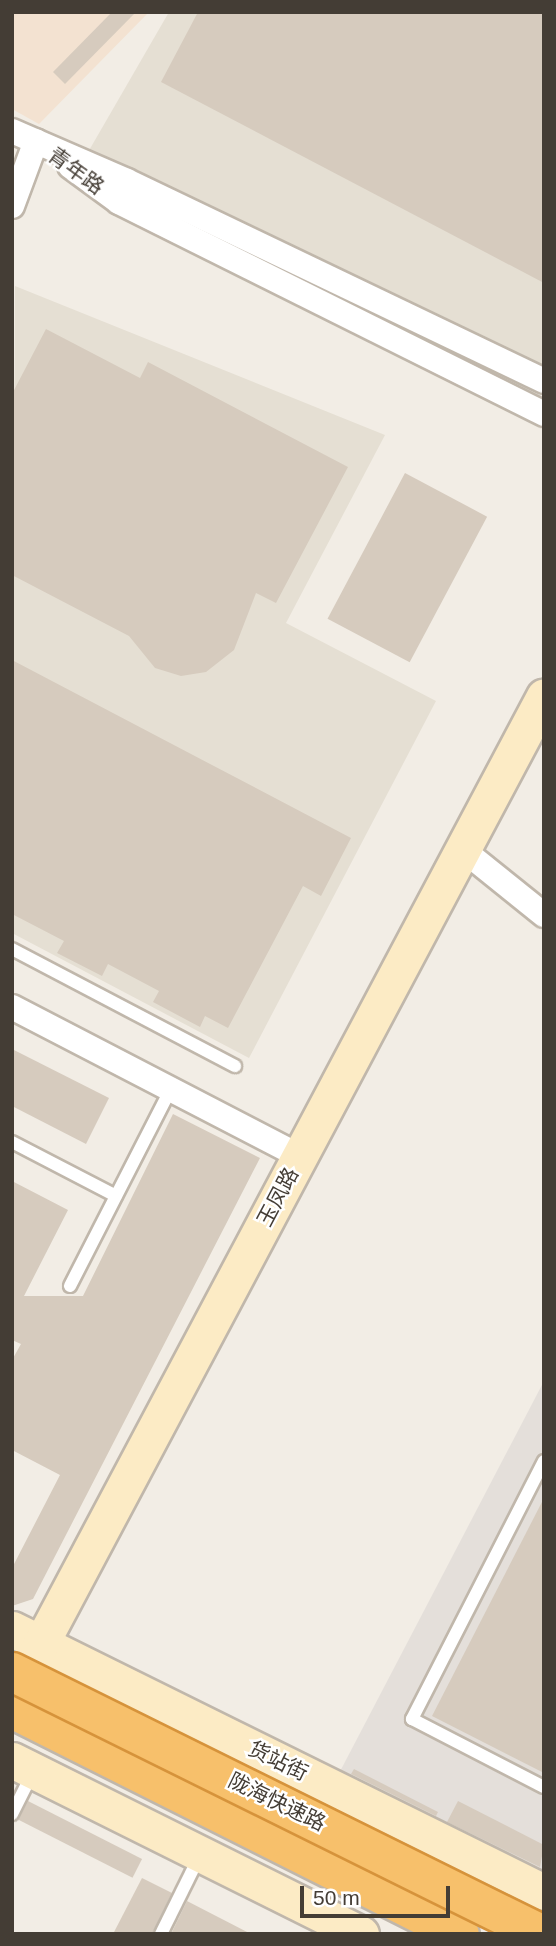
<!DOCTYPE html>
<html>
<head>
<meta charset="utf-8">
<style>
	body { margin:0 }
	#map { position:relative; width:556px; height:1946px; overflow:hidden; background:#f2ede5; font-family:Helvetica,"Noto Sans SC",sans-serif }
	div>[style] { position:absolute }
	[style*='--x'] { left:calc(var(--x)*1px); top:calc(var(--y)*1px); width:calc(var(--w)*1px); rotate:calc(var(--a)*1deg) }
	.residential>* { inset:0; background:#e5dfd3 }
	.commercial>* { inset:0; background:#f3e2d1 }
	.industrial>* { inset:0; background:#e4dfda }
	.building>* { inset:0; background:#d6cbbe; transform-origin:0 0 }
	.roads { filter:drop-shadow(2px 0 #c0b7ab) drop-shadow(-2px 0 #c0b7ab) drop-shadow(0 2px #c0b7ab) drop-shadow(0 -2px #c0b7ab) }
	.lane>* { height:12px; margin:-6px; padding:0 6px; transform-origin:6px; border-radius:6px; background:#fff }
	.street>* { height:24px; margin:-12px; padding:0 12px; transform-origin:12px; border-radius:12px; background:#fff }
	.secondary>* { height:35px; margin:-17.5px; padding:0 17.5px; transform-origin:17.5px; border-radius:17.5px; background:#fcebc5 }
	.highway>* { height:38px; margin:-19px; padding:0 19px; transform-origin:19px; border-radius:19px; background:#f7c06b }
	.bridges { filter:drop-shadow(2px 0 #d6933b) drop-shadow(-2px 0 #d6933b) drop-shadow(0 2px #d6933b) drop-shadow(0 -2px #d6933b) }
	.highway-bridge>* { height:38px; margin:-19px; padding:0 19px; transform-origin:19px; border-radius:19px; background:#f7c06b }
	span { translate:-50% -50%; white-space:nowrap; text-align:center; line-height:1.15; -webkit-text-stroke:5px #fff; paint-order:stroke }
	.street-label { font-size:21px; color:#443d35 }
	.frame { position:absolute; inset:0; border:14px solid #443d35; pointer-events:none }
	.scale { position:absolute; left:300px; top:1886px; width:150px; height:32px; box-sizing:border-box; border:4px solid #443d35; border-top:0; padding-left:9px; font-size:21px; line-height:24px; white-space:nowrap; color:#443d35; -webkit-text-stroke:5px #fff; paint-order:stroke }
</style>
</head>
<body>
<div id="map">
	<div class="residential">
		<i style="clip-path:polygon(169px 12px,544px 12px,544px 370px,80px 166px)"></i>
		<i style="clip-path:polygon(15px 286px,385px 435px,286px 623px,436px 701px,249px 1058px,12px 933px)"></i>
	</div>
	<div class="commercial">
		<i style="clip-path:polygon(12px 12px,149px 12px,39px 124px,12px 109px)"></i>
	</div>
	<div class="industrial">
		<i style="clip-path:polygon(544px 1381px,544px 1888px,335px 1781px)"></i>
	</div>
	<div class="building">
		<i style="clip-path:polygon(112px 12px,136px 12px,65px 84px,53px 72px)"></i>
		<i style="clip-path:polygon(198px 12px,544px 12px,544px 283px,161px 82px)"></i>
		<i style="clip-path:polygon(46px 329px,140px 378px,148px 362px,348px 467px,276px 603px,256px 593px,234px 650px,206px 672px,181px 676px,155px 668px,129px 636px,12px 575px,12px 394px)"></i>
		<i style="left:405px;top:473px;width:93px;height:165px;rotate:28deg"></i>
		<i style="clip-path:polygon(12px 660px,351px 838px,321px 896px,303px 886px,228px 1028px,205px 1016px,200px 1027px,153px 1002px,159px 991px,108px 964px,102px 976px,57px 953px,64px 941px,12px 914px)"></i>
		<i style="clip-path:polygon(12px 1049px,109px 1098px,86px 1144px,12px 1106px)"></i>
		<i style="clip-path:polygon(173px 1114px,260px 1158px,33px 1599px,12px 1606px,12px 1568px,60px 1475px,12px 1450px,12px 1360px,21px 1344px,12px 1340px,12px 1181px,68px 1210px,24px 1296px,83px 1296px)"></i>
		<i style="clip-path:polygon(544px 1498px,544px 1773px,432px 1716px)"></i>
		<i style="clip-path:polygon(354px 1769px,438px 1812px,436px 1816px,351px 1774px)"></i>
		<i style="left:28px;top:1801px;width:128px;height:21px;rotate:27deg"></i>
		<i style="clip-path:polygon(458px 1801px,544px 1845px,540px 1867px,447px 1822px)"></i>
		<i style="clip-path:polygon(142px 1878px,172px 1893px,152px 1934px,113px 1934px)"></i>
		<i style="clip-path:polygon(187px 1901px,251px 1934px,171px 1934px)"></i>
	</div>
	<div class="roads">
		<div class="lane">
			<i style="--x:12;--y:949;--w:252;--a:27.7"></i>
			<i style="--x:12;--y:1142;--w:117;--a:27.4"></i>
			<i style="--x:70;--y:1286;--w:221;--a:-62.9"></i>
			<i style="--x:544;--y:1461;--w:290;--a:117.1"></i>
			<i style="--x:412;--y:1719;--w:148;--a:27.3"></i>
			<i style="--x:12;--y:1814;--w:45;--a:-63.4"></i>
			<i style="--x:161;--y:1934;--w:86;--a:-63.7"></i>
		</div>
		<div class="street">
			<i style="--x:12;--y:131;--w:125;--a:23.5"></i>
			<i style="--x:127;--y:181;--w:462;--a:25.6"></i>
			<i style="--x:70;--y:166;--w:61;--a:36.3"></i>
			<i style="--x:119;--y:202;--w:475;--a:26.5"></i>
			<i style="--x:12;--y:206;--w:69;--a:-69.7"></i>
			<i style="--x:462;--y:849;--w:105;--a:38.8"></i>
			<i style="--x:12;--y:1007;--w:324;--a:27.4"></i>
		</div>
		<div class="secondary">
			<i style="--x:12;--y:1629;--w:593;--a:26.31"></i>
			<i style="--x:12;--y:1698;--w:1134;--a:-62.03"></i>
			<i style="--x:12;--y:1760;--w:390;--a:26.5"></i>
		</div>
		<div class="highway">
			<i style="--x:12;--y:1709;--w:501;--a:26.67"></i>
		</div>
	</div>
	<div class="bridges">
		<div class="highway-bridge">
			<i style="--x:12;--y:1672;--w:590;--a:26.35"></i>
		</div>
	</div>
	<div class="street-label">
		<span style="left:76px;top:171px;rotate:36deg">青年路</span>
		<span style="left:278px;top:1197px;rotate:-62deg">玉凤路</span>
		<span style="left:278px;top:1761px;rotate:26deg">货站街</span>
		<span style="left:277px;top:1802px;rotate:26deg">陇海快速路</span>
	</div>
	<div class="frame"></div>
	<div class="scale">50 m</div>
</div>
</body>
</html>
